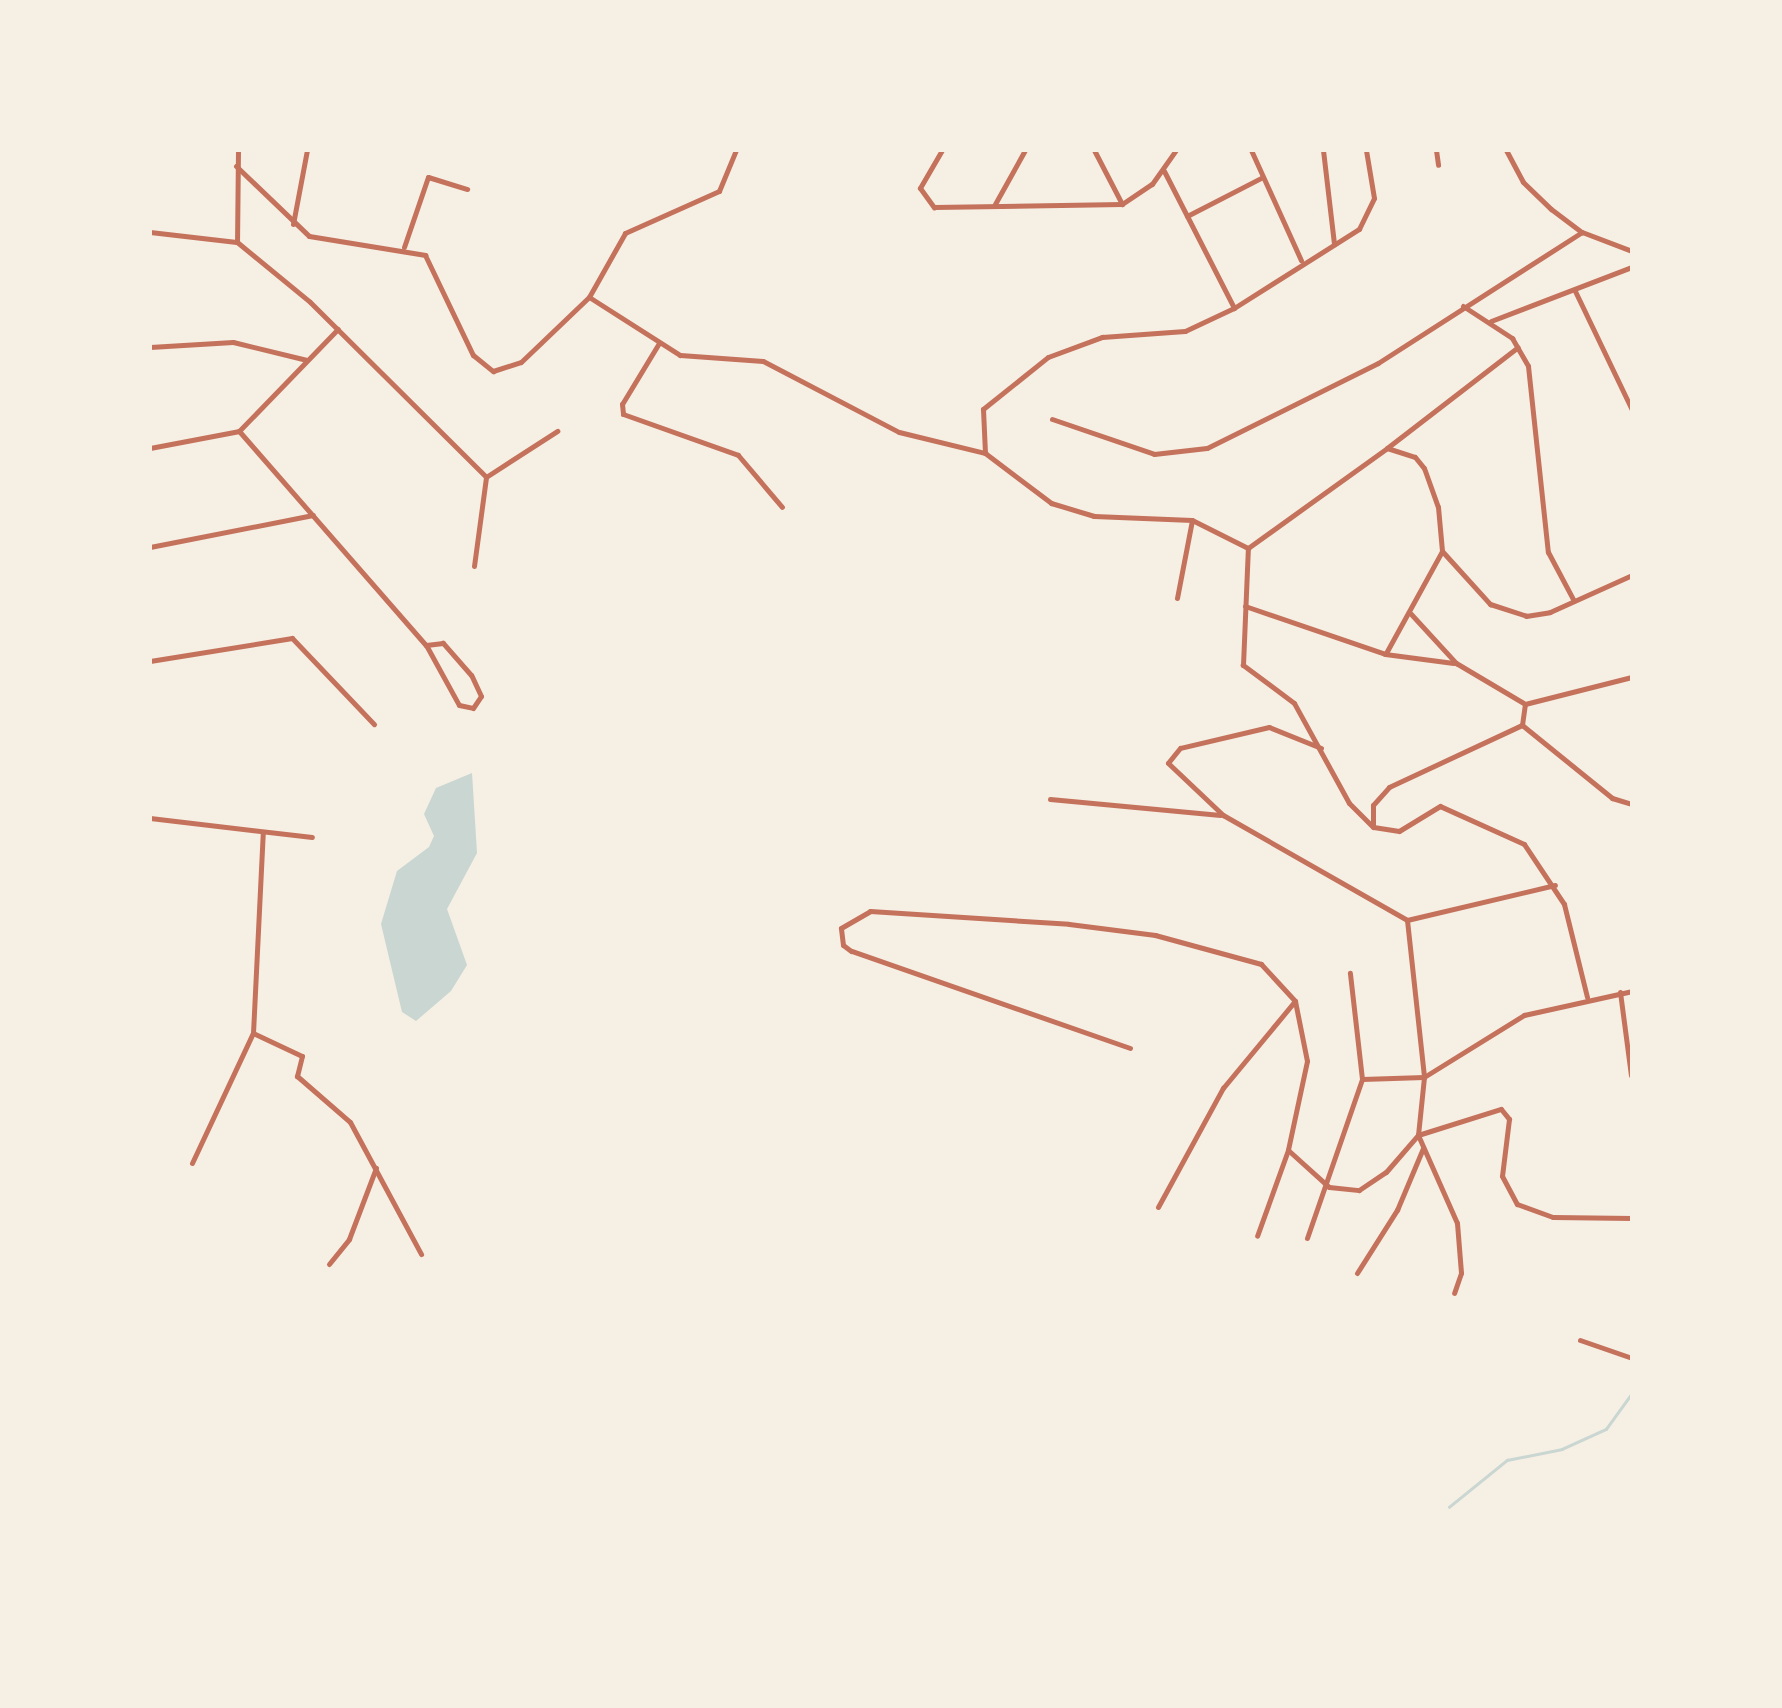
<!DOCTYPE html>
<html>
<head>
<meta charset="utf-8">
<style>
	body { margin:0 }
	#map { position:relative; width:1782px; height:1708px; overflow:hidden; background:#f6efe4; font-family:"Sofia Sans Condensed",sans-serif }
	div>[style] { position:absolute }
	[style*='--x'] { left:calc(var(--x)*1px); top:calc(var(--y)*1px); width:calc(var(--w)*1px); rotate:calc(var(--a)*1deg) }
	.water>* { inset:0; background:#c9d6d2 }
	.stream>* { height:2.5px; margin:-1.25px; padding:0 1.25px; transform-origin:1.25px; border-radius:1.25px; background:#c9d6d2 }
	.minor>* { height:5px; margin:-2.5px; padding:0 2.5px; transform-origin:2.5px; border-radius:2.5px; background:#c5725c }
	span { translate:-50% -50%; white-space:nowrap; text-align:center; line-height:1.15; -webkit-text-stroke:8px #f6efe4; paint-order:stroke }
	.frame { position:absolute; inset:0; border:152px solid #f6efe4; pointer-events:none }
</style>
</head>
<body>
<div id="map">
	<div class="water">
		<i style="clip-path:polygon(472px 773px,477px 853px,447px 909px,467px 965px,451px 991px,416px 1021px,402px 1012px,381px 924px,397px 871px,429px 847px,434px 836px,424px 814px,436px 788px)"></i>
	</div>
	<div class="stream">
		<i style="--x:1449;--y:1507;--w:75;--a:-39"></i>
		<i style="--x:1507;--y:1460;--w:56;--a:-11.3"></i>
		<i style="--x:1562;--y:1449;--w:48;--a:-24.4"></i>
		<i style="--x:1606;--y:1429;--w:44;--a:-54.2"></i>
	</div>
	<div class="minor">
		<i style="--x:238;--y:150;--w:92;--a:90.6"></i>
		<i style="--x:237;--y:242;--w:94;--a:39.4"></i>
		<i style="--x:310;--y:302;--w:248;--a:44.8"></i>
		<i style="--x:942;--y:150;--w:44;--a:120.1"></i>
		<i style="--x:920;--y:188;--w:24;--a:54"></i>
		<i style="--x:934;--y:207;--w:188;--a:-0.9"></i>
		<i style="--x:1122;--y:204;--w:36;--a:-34"></i>
		<i style="--x:1152;--y:184;--w:42;--a:-54.8"></i>
		<i style="--x:1094;--y:150;--w:61;--a:62.6"></i>
		<i style="--x:1251;--y:150;--w:121;--a:65.6"></i>
		<i style="--x:1323;--y:150;--w:95;--a:83.3"></i>
		<i style="--x:1436;--y:150;--w:15;--a:82"></i>
		<i style="--x:1506;--y:150;--w:36;--a:62"></i>
		<i style="--x:1523;--y:182;--w:39;--a:44"></i>
		<i style="--x:1551;--y:209;--w:39;--a:37"></i>
		<i style="--x:1582;--y:232;--w:53;--a:20.8"></i>
		<i style="--x:236;--y:166;--w:101;--a:43.8"></i>
		<i style="--x:309;--y:236;--w:118;--a:9.3"></i>
		<i style="--x:425;--y:255;--w:111;--a:64.4"></i>
		<i style="--x:473;--y:355;--w:26;--a:39"></i>
		<i style="--x:493;--y:371;--w:29;--a:-18"></i>
		<i style="--x:521;--y:362;--w:94;--a:-43.7"></i>
		<i style="--x:589;--y:297;--w:73;--a:-60.6"></i>
		<i style="--x:625;--y:233;--w:103;--a:-24.1"></i>
		<i style="--x:719;--y:191;--w:44;--a:-67.5"></i>
		<i style="--x:1164;--y:171;--w:154;--a:62.9"></i>
		<i style="--x:995;--y:204;--w:62;--a:-60.9"></i>
		<i style="--x:1187;--y:216;--w:85;--a:-27.2"></i>
		<i style="--x:293;--y:224;--w:75;--a:-79.3"></i>
		<i style="--x:150;--y:232;--w:87;--a:6.6"></i>
		<i style="--x:404;--y:247;--w:74;--a:-71.1"></i>
		<i style="--x:428;--y:177;--w:41;--a:17.1"></i>
		<i style="--x:1575;--y:291;--w:132;--a:64.4"></i>
		<i style="--x:589;--y:297;--w:108;--a:32.5"></i>
		<i style="--x:680;--y:355;--w:83;--a:4.1"></i>
		<i style="--x:763;--y:361;--w:153;--a:27.6"></i>
		<i style="--x:899;--y:432;--w:89;--a:13.7"></i>
		<i style="--x:985;--y:453;--w:83;--a:37.1"></i>
		<i style="--x:1051;--y:503;--w:45;--a:16.8"></i>
		<i style="--x:1094;--y:516;--w:98;--a:2.3"></i>
		<i style="--x:1192;--y:520;--w:63;--a:26.6"></i>
		<i style="--x:1463;--y:306;--w:59;--a:33.1"></i>
		<i style="--x:1512;--y:338;--w:32;--a:60"></i>
		<i style="--x:1528;--y:366;--w:187;--a:83.9"></i>
		<i style="--x:1548;--y:552;--w:55;--a:62"></i>
		<i style="--x:1491;--y:321;--w:151;--a:-21"></i>
		<i style="--x:659;--y:343;--w:71;--a:121.2"></i>
		<i style="--x:622;--y:404;--w:10;--a:84"></i>
		<i style="--x:623;--y:414;--w:122;--a:19.6"></i>
		<i style="--x:738;--y:455;--w:68;--a:49.8"></i>
		<i style="--x:150;--y:347;--w:83;--a:-3.4"></i>
		<i style="--x:233;--y:342;--w:76;--a:13.7"></i>
		<i style="--x:1052;--y:419;--w:108;--a:18.9"></i>
		<i style="--x:1154;--y:454;--w:53;--a:-6.5"></i>
		<i style="--x:1207;--y:448;--w:191;--a:-26.4"></i>
		<i style="--x:1378;--y:363;--w:242;--a:-32.7"></i>
		<i style="--x:239;--y:431;--w:284;--a:48.9"></i>
		<i style="--x:426;--y:645;--w:68;--a:61.2"></i>
		<i style="--x:459;--y:705;--w:14;--a:12"></i>
		<i style="--x:473;--y:708;--w:14;--a:-56"></i>
		<i style="--x:481;--y:696;--w:23;--a:-115"></i>
		<i style="--x:471;--y:675;--w:43;--a:-131.2"></i>
		<i style="--x:443;--y:643;--w:17;--a:173"></i>
		<i style="--x:150;--y:448;--w:91;--a:-10.8"></i>
		<i style="--x:239;--y:431;--w:142;--a:-45.9"></i>
		<i style="--x:1387;--y:448;--w:165;--a:-37.6"></i>
		<i style="--x:985;--y:453;--w:44;--a:-92.6"></i>
		<i style="--x:983;--y:409;--w:83;--a:-38.7"></i>
		<i style="--x:1048;--y:357;--w:58;--a:-20.3"></i>
		<i style="--x:1102;--y:337;--w:83;--a:-4.1"></i>
		<i style="--x:1185;--y:331;--w:54;--a:-25.1"></i>
		<i style="--x:1234;--y:308;--w:148;--a:-32.3"></i>
		<i style="--x:1359;--y:229;--w:34;--a:-64"></i>
		<i style="--x:1374;--y:198;--w:49;--a:-99.5"></i>
		<i style="--x:486;--y:477;--w:85;--a:-32.9"></i>
		<i style="--x:150;--y:547;--w:166;--a:-11.1"></i>
		<i style="--x:474;--y:566;--w:90;--a:-82.3"></i>
		<i style="--x:1177;--y:598;--w:79;--a:-79.1"></i>
		<i style="--x:1245;--y:606;--w:148;--a:18.9"></i>
		<i style="--x:1385;--y:654;--w:69;--a:7.5"></i>
		<i style="--x:1411;--y:614;--w:67;--a:47.4"></i>
		<i style="--x:1456;--y:663;--w:80;--a:30.7"></i>
		<i style="--x:1525;--y:704;--w:110;--a:-14.2"></i>
		<i style="--x:1386;--y:653;--w:116;--a:-61.2"></i>
		<i style="--x:150;--y:661;--w:144;--a:-9.2"></i>
		<i style="--x:292;--y:638;--w:119;--a:46.4"></i>
		<i style="--x:1522;--y:725;--w:116;--a:39"></i>
		<i style="--x:1612;--y:798;--w:21;--a:17"></i>
		<i style="--x:1522;--y:725;--w:21;--a:-82"></i>
		<i style="--x:1321;--y:748;--w:56;--a:-158"></i>
		<i style="--x:1269;--y:727;--w:91;--a:166.7"></i>
		<i style="--x:1180;--y:748;--w:19;--a:129"></i>
		<i style="--x:1168;--y:763;--w:76;--a:43.4"></i>
		<i style="--x:1223;--y:815;--w:212;--a:29.7"></i>
		<i style="--x:1050;--y:799;--w:171;--a:5.4"></i>
		<i style="--x:150;--y:818;--w:163;--a:6.7"></i>
		<i style="--x:1373;--y:825;--w:20;--a:-90"></i>
		<i style="--x:1373;--y:805;--w:24;--a:-48"></i>
		<i style="--x:1389;--y:787;--w:147;--a:-25"></i>
		<i style="--x:1407;--y:920;--w:158;--a:83.8"></i>
		<i style="--x:1424;--y:1077;--w:58;--a:95.9"></i>
		<i style="--x:1407;--y:920;--w:152;--a:-13.3"></i>
		<i style="--x:1620;--y:992;--w:84;--a:82.5"></i>
		<i style="--x:1587;--y:997;--w:96;--a:-103.9"></i>
		<i style="--x:1564;--y:904;--w:72;--a:-123.7"></i>
		<i style="--x:1524;--y:844;--w:92;--a:-155.7"></i>
		<i style="--x:1440;--y:806;--w:48;--a:148.6"></i>
		<i style="--x:1399;--y:831;--w:26;--a:-171"></i>
		<i style="--x:1373;--y:827;--w:34;--a:-135"></i>
		<i style="--x:1349;--y:803;--w:114;--a:-118.8"></i>
		<i style="--x:1294;--y:703;--w:64;--a:-143.3"></i>
		<i style="--x:1243;--y:665;--w:117;--a:-87.6"></i>
		<i style="--x:1248;--y:548;--w:171;--a:-35.7"></i>
		<i style="--x:1387;--y:448;--w:29;--a:18"></i>
		<i style="--x:1415;--y:457;--w:14;--a:51"></i>
		<i style="--x:1424;--y:468;--w:41;--a:70.3"></i>
		<i style="--x:1438;--y:507;--w:44;--a:84.8"></i>
		<i style="--x:1442;--y:551;--w:72;--a:47.8"></i>
		<i style="--x:1490;--y:604;--w:38;--a:18"></i>
		<i style="--x:1526;--y:616;--w:24;--a:-9"></i>
		<i style="--x:1550;--y:612;--w:90;--a:-24.3"></i>
		<i style="--x:253;--y:1033;--w:54;--a:25.1"></i>
		<i style="--x:302;--y:1056;--w:21;--a:104"></i>
		<i style="--x:297;--y:1076;--w:70;--a:41"></i>
		<i style="--x:350;--y:1122;--w:150;--a:61.7"></i>
		<i style="--x:1130;--y:1048;--w:295;--a:-160.8"></i>
		<i style="--x:851;--y:951;--w:10;--a:-143"></i>
		<i style="--x:843;--y:945;--w:17;--a:-97"></i>
		<i style="--x:841;--y:928;--w:34;--a:-30"></i>
		<i style="--x:870;--y:911;--w:199;--a:3.7"></i>
		<i style="--x:1069;--y:924;--w:87;--a:7.3"></i>
		<i style="--x:1155;--y:935;--w:110;--a:15.3"></i>
		<i style="--x:1261;--y:964;--w:50;--a:47.4"></i>
		<i style="--x:1295;--y:1001;--w:61;--a:78.7"></i>
		<i style="--x:1307;--y:1061;--w:91;--a:102.1"></i>
		<i style="--x:1288;--y:1150;--w:91;--a:109.8"></i>
		<i style="--x:1362;--y:1079;--w:62;--a:-1.8"></i>
		<i style="--x:1424;--y:1077;--w:118;--a:-31.8"></i>
		<i style="--x:1524;--y:1015;--w:111;--a:-12.5"></i>
		<i style="--x:1418;--y:1135;--w:96;--a:66.1"></i>
		<i style="--x:1457;--y:1223;--w:50;--a:85.4"></i>
		<i style="--x:1461;--y:1273;--w:21;--a:109"></i>
		<i style="--x:1288;--y:1150;--w:55;--a:42.1"></i>
		<i style="--x:1329;--y:1187;--w:30;--a:6"></i>
		<i style="--x:1359;--y:1190;--w:32;--a:-34"></i>
		<i style="--x:1386;--y:1172;--w:49;--a:-49.1"></i>
		<i style="--x:1418;--y:1135;--w:87;--a:-17.4"></i>
		<i style="--x:1501;--y:1109;--w:13;--a:51"></i>
		<i style="--x:1509;--y:1119;--w:57;--a:97"></i>
		<i style="--x:1502;--y:1176;--w:32;--a:62"></i>
		<i style="--x:1517;--y:1204;--w:38;--a:20"></i>
		<i style="--x:1553;--y:1217;--w:79;--a:0.7"></i>
		<i style="--x:192;--y:1163;--w:144;--a:-64.9"></i>
		<i style="--x:253;--y:1033;--w:201;--a:-87.2"></i>
		<i style="--x:1158;--y:1207;--w:136;--a:-61.4"></i>
		<i style="--x:1223;--y:1088;--w:113;--a:-50.4"></i>
		<i style="--x:1307;--y:1238;--w:168;--a:-70.9"></i>
		<i style="--x:1362;--y:1079;--w:107;--a:-96.5"></i>
		<i style="--x:329;--y:1264;--w:32;--a:-51"></i>
		<i style="--x:349;--y:1239;--w:76;--a:-69.2"></i>
		<i style="--x:1357;--y:1273;--w:75;--a:-57.6"></i>
		<i style="--x:1397;--y:1210;--w:67;--a:-67.2"></i>
		<i style="--x:1580;--y:1340;--w:55;--a:19.1"></i>
	</div>
	<div class="frame"></div>
</div>
</body>
</html>
